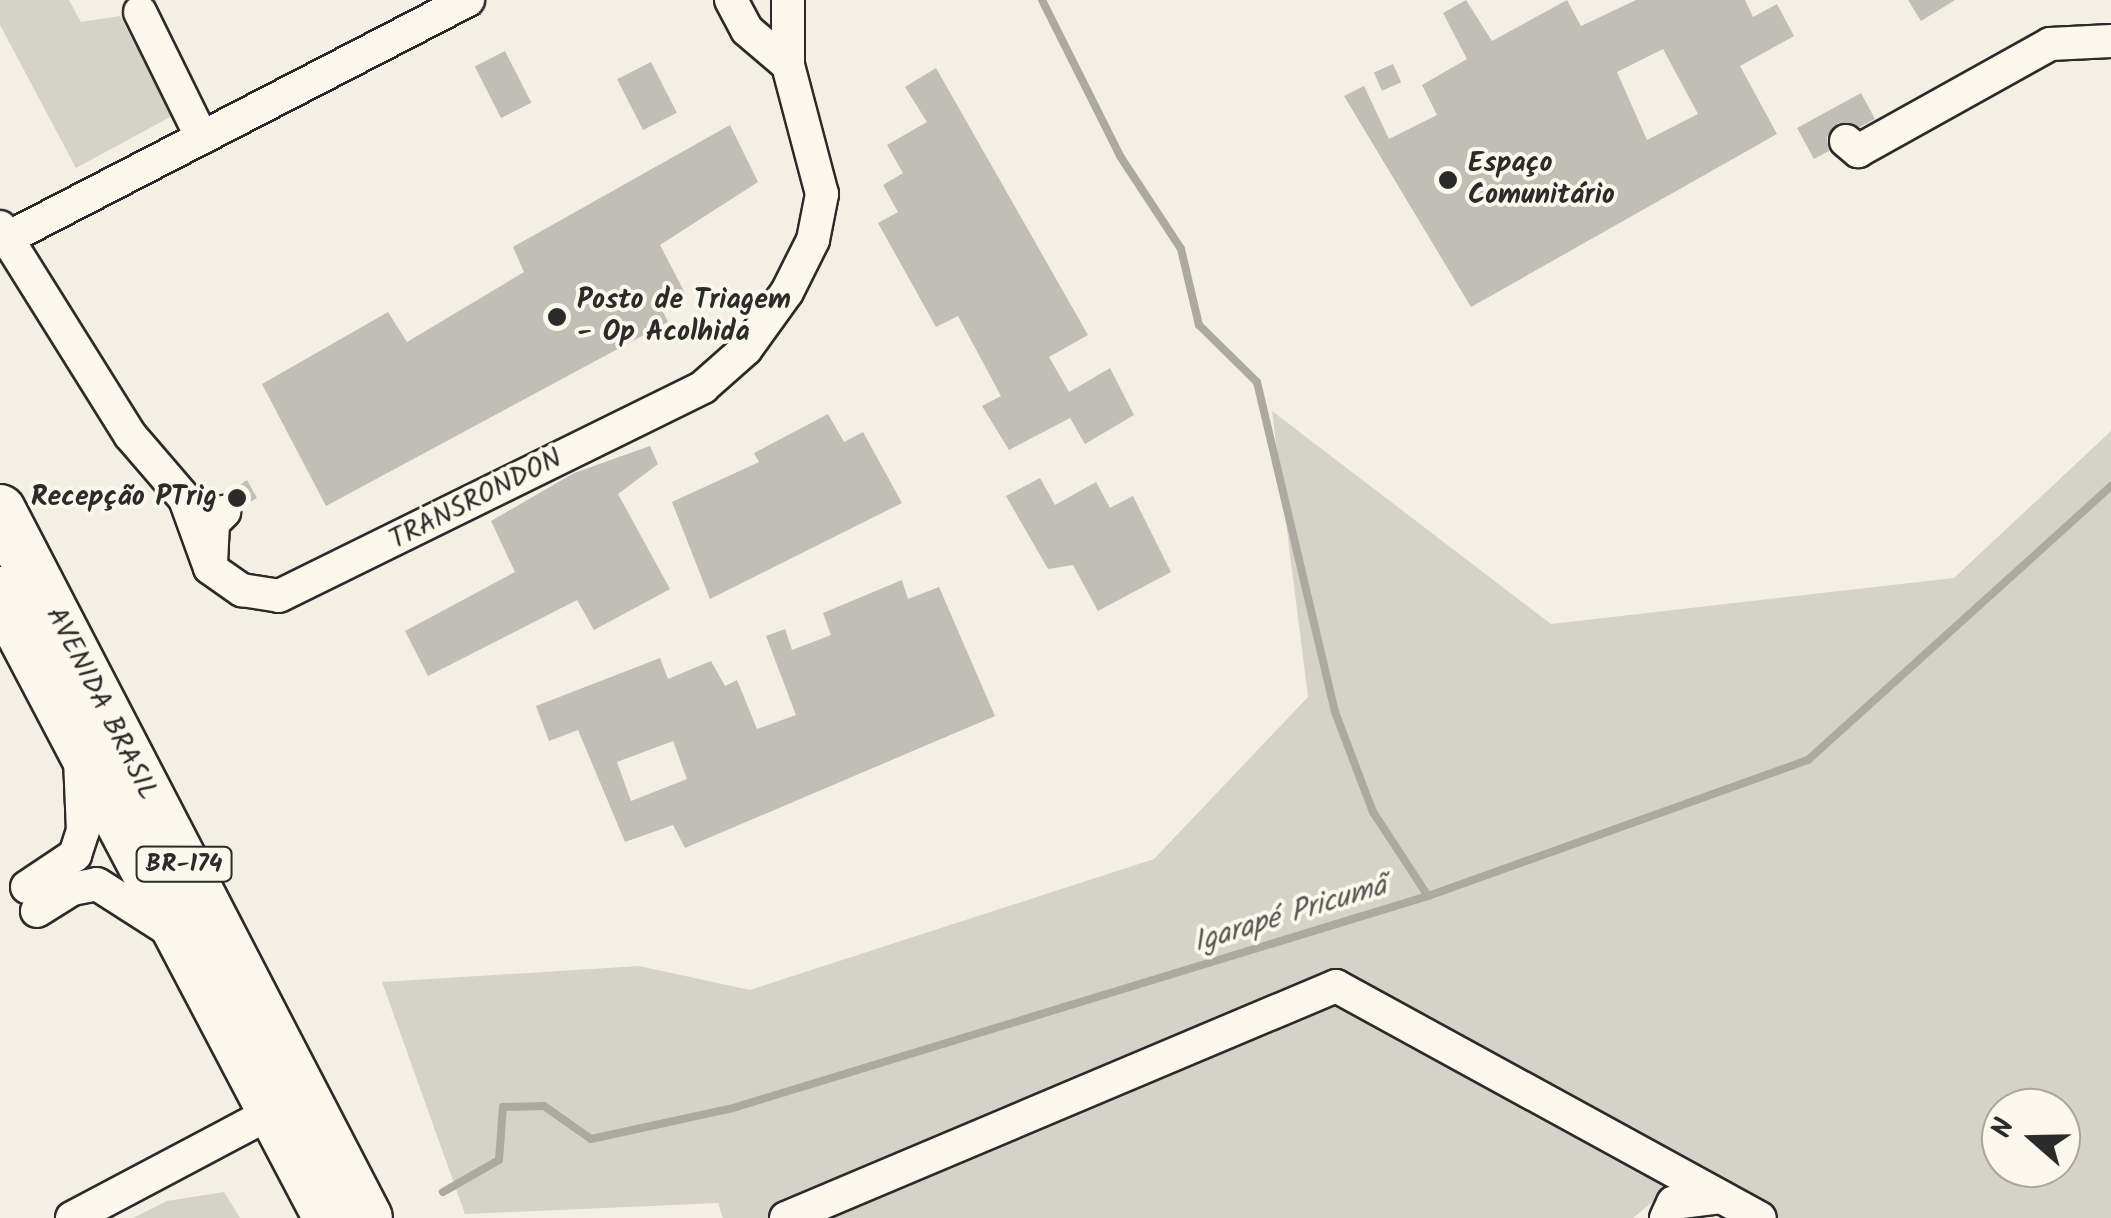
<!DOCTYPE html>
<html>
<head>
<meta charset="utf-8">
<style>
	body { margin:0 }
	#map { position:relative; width:2111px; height:1218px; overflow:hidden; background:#f3efe4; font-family:Kalam,sans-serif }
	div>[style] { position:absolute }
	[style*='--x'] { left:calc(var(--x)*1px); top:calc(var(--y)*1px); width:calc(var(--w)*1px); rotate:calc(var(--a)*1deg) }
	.green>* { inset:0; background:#d5d2c9 }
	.stream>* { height:8px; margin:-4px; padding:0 4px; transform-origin:4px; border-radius:4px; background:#aca9a2 }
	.building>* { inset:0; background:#c0beb6; transform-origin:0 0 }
	.roads { filter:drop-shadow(2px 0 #2b2b2b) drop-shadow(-2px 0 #2b2b2b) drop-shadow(0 2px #2b2b2b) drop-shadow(0 -2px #2b2b2b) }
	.minor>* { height:32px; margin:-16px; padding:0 16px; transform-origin:16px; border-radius:16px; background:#fbf7ec }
	.highway>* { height:50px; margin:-25px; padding:0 25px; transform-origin:25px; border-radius:25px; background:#fbf7ec }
	.dots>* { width:28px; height:28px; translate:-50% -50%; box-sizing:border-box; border:5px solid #fbf7ec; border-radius:50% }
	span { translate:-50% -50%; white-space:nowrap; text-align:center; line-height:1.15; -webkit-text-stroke:8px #fbf7ec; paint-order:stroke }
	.shield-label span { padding:2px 8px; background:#fbf7ec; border:2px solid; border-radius:8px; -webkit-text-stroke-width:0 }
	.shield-label { font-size:25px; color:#2b2b2b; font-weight:700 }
	.poi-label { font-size:28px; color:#2b2b2b; font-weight:700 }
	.left { translate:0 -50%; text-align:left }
	.right { translate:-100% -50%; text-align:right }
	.street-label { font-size:28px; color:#2b2b2b }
	.water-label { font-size:30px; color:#585755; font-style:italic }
	.north { position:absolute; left:1981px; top:1088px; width:100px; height:100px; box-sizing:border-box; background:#fbf7ec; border:2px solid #a8a59f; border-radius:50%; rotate:290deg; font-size:28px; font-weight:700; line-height:40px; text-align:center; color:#2b2b2b }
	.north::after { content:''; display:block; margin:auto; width:35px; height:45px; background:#2b2b2b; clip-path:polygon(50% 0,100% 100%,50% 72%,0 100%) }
</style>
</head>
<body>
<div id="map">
	<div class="green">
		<i style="clip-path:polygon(0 0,69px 0,81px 22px,120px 16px,172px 116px,76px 168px,0 25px)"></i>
		<i style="clip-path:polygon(evenodd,1272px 411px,1551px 624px,1954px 578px,2111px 431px,2111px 1218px,1730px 1218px,1674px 1184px,1633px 1218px,723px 1218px,718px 1203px,465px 1214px,382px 982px,639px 966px,750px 990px,1154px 859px,1308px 697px,1272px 411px,2001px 1108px,2061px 1108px,2061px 1168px,2001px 1168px,2001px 1108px)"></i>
		<i style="clip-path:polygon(224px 1192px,240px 1218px,133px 1218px,167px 1201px)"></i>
	</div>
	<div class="stream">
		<i style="--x:1042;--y:0;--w:174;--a:63.4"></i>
		<i style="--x:1120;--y:156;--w:111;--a:56.7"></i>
		<i style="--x:1181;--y:249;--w:78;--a:76.7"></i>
		<i style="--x:1199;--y:325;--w:81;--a:44.5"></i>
		<i style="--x:1257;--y:382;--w:339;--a:76.7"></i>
		<i style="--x:1335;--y:712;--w:107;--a:69.2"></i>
		<i style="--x:1373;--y:812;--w:100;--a:56.8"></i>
		<i style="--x:443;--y:1192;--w:64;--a:-29.7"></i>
		<i style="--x:499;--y:1160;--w:53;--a:-85.7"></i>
		<i style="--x:503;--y:1107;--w:41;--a:-1.4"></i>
		<i style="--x:544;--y:1106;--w:57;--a:35.1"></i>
		<i style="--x:591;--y:1139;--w:145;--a:-12.3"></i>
		<i style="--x:733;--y:1108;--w:727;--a:-16.96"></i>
		<i style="--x:1428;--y:896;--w:404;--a:-19.7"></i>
		<i style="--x:1808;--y:760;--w:409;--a:-42.1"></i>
	</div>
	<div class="building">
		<i style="clip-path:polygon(evenodd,1466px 0,1492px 41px,1567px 0,1581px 26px,1636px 0,1745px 0,1753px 17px,1777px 4px,1794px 36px,1740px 66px,1777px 134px,1471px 307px,1344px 96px,1364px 86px,1389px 139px,1437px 115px,1422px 85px,1467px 59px,1443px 13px,1466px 0,1663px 49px,1698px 114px,1647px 140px,1617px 72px,1663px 49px)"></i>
		<i style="clip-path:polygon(1908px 0,1955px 0,1921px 21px)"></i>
		<i style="left:505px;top:51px;width:58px;height:34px;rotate:63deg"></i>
		<i style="left:651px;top:62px;width:57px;height:38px;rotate:63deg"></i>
		<i style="left:1393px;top:64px;width:20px;height:21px;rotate:66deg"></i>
		<i style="clip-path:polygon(936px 68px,1088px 335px,1049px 357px,1069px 392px,1110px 368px,1134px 415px,1085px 444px,1070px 418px,1009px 450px,982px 406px,1001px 396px,958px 316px,936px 327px,878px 223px,898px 212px,883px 185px,903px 173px,887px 145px,927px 122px,905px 87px)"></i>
		<i style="clip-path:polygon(1861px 93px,1875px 119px,1860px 127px,1838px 123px,1827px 137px,1829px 151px,1814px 159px,1797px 128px)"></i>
		<i style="clip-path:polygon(730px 125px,758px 182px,660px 245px,686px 295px,662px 310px,668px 322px,326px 506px,262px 384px,388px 312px,407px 342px,524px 272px,513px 247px)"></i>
		<i style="clip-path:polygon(828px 414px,844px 442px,863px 432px,902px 503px,710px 599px,672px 502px,759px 462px,754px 453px)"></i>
		<i style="clip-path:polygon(650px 446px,658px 464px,618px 494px,670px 589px,594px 630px,577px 600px,428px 676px,405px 631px,515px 572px,491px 521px,574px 473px)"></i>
		<i style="clip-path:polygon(1040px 478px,1055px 505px,1096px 482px,1110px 508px,1133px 496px,1171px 572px,1098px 611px,1073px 565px,1048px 569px,1006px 496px)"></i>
		<i style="clip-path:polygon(247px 480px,257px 498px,243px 506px,227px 493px)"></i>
		<i style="clip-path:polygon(evenodd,902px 580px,908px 599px,939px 587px,995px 716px,685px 848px,673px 825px,625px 842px,578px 730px,549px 741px,536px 706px,660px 658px,668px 679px,711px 661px,725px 686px,737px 680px,757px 729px,796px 715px,766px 636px,785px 629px,792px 650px,831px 635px,823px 613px,902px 580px,673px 741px,687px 779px,631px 801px,617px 762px,673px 741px)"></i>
	</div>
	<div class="roads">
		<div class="minor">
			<i style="--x:731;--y:0;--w:34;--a:62"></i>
			<i style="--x:747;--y:30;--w:54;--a:40.5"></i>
			<i style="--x:140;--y:12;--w:140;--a:63.8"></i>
			<i style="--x:1846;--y:141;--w:16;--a:40"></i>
			<i style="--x:1858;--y:151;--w:220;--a:-29.1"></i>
			<i style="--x:2050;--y:44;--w:61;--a:-2.8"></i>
			<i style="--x:0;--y:227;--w:245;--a:58"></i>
			<i style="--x:130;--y:435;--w:84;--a:49.3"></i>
			<i style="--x:185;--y:499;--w:73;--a:70.1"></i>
			<i style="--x:210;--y:568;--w:39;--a:35"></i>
			<i style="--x:242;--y:590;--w:37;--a:9"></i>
			<i style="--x:279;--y:596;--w:473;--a:-26.2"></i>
			<i style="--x:703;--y:387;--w:57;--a:-41.5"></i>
			<i style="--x:746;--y:349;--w:70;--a:-54.3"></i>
			<i style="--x:787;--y:292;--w:58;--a:-63.4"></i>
			<i style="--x:813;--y:240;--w:47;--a:-78.9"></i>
			<i style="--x:822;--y:194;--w:133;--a:-104.8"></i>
			<i style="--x:788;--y:65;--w:65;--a:-90"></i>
			<i style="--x:0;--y:242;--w:527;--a:-27.34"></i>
			<i style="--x:211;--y:564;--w:41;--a:-87.2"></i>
			<i style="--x:213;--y:523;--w:16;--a:-45"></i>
			<i style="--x:27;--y:887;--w:58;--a:-33.7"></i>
			<i style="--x:75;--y:855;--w:25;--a:-72"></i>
			<i style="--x:83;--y:831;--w:71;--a:-92.4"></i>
			<i style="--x:37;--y:911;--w:41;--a:-32.2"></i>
			<i style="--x:72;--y:889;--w:25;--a:-11"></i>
			<i style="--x:97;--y:884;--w:89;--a:32.6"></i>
			<i style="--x:72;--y:1218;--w:226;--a:-27.9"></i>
			<i style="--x:786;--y:1218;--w:597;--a:-22.87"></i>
			<i style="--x:1336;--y:986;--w:483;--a:28.7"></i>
			<i style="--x:1666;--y:1218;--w:17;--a:-65"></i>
			<i style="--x:1673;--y:1203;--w:48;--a:-7.1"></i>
		</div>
		<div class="highway">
			<i style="--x:0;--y:510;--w:797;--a:62.6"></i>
			<i style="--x:0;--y:592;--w:707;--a:62.28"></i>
		</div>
	</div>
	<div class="dots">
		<i style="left:1448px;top:180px;background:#2b2b2b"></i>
		<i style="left:557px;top:317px;background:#2b2b2b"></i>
		<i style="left:237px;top:498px;background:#2b2b2b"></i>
	</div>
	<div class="shield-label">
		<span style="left:184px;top:864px">BR-174</span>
	</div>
	<div class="poi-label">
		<span class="left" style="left:1468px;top:180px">Espaço<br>Comunitário</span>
		<span class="left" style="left:577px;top:317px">Posto de Triagem<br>- Op Acolhida</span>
		<span class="right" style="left:217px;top:498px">Recepção PTrig</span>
	</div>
	<div class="street-label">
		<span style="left:476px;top:500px;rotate:-27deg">TRANSRONDON</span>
		<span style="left:101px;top:704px;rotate:63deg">AVENIDA BRASIL</span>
	</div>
	<div class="water-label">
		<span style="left:1290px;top:915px;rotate:-17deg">Igarapé Pricumã</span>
	</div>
	<div class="north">N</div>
</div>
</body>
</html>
